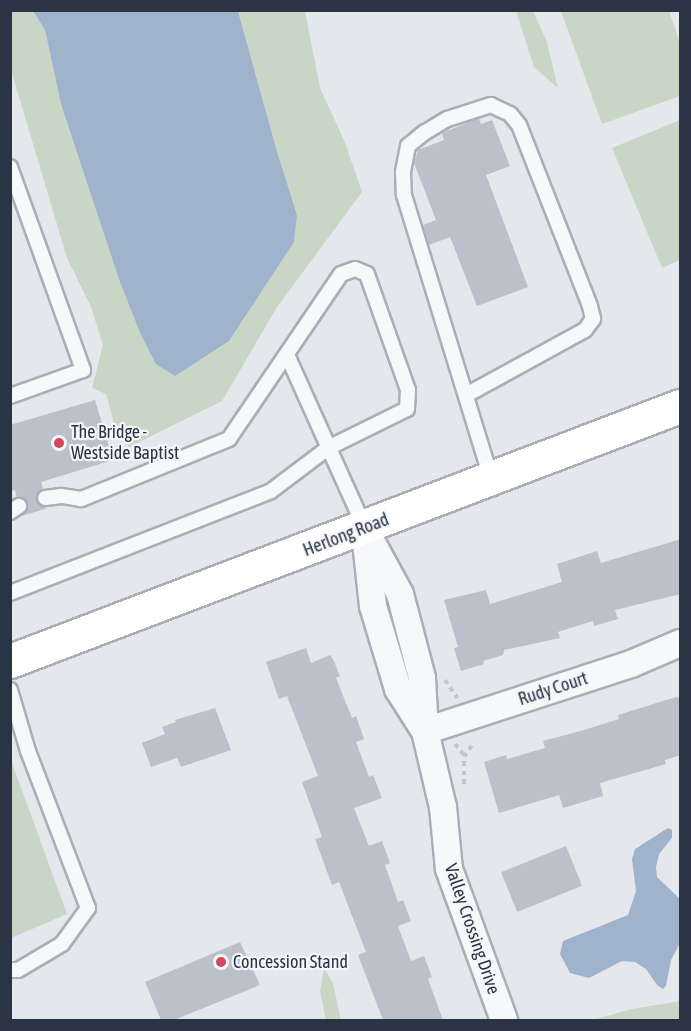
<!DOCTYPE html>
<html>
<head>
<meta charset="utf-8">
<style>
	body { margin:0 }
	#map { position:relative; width:691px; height:1031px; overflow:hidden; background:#e4e7ec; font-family:"Asap Condensed",sans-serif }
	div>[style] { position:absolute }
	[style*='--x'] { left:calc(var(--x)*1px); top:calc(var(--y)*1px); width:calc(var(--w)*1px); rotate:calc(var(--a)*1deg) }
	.green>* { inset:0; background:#c9d6c5 }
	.water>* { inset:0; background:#9fb4cc }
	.building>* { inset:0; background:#bbc0ca; transform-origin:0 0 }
	.path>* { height:4px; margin-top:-2px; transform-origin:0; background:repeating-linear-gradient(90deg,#c2c5cb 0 4.5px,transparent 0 9px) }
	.roads { filter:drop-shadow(2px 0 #a9aeb7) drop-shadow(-2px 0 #a9aeb7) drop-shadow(0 2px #a9aeb7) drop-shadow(0 -2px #a9aeb7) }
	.lane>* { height:14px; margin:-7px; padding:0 7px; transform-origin:7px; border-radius:7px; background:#f7f8fa }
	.street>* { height:26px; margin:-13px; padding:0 13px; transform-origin:13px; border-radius:13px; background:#f7f8fa }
	.secondary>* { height:33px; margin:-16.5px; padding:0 16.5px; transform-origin:16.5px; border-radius:16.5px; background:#fff }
	.dots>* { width:16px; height:16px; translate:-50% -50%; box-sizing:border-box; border:3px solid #f4f6f9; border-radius:50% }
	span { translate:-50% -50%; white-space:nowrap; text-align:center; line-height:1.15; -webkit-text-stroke:4.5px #f4f6f9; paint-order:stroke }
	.poi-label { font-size:18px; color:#2b3445 }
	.left { translate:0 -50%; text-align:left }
	.street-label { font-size:18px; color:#2b3445 }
	.frame { position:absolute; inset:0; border:12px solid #2b3445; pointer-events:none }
</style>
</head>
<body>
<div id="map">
	<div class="green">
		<i style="clip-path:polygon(10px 11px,33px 11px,45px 30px,61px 104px,89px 186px,175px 375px,229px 341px,294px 242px,297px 215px,276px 148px,238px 11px,305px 11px,320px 88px,344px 140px,362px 192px,277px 307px,222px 401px,129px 447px,114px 423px,106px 394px,92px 388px,103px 345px,91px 307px,67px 258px,11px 70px)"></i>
		<i style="clip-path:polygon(516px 11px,533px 11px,547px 42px,558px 88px,534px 67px)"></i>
		<i style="clip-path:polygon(561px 11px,669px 11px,680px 43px,680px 96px,602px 124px)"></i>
		<i style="clip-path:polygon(680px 120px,680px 260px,662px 268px,612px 148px)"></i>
		<i style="clip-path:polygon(11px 760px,67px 914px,11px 938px,10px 938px)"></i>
		<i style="clip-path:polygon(324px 968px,333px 983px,341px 1020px,326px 1020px,320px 991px)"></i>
		<i style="clip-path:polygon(680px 1001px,680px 1020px,592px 1020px,632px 1009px)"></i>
	</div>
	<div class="water">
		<i style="clip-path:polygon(33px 11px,238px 11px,276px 148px,297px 215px,294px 242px,229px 341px,175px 376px,156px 364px,141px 335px,120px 282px,61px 104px,45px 30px)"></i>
		<i style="clip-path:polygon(668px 828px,672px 830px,672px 838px,659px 854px,656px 867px,657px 877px,680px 899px,680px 943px,671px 960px,666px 986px,663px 989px,657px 985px,646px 969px,635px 962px,622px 961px,589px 978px,570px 973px,560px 954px,563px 941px,628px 915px,636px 891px,632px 859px,635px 849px)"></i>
	</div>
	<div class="building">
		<i style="clip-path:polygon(479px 118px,481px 124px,492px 120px,510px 166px,486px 175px,528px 287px,477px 306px,450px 237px,429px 245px,423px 225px,436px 220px,414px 163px,418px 150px,444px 140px,442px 133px)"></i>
		<i style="clip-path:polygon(95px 400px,113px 460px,41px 482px,43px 489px,37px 494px,36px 500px,41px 506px,48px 508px,22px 516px,27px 509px,27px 502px,17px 498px,15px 490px,10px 491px,10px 425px)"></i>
		<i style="clip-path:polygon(681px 539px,681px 594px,615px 610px,618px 619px,594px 626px,593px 621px,558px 632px,560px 638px,504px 650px,503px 655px,483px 661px,484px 664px,461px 671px,454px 648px,458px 647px,444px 600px,486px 590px,490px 604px,562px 582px,557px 564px,597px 551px,601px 563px)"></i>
		<i style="clip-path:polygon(306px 648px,311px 663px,330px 655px,334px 661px,340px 676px,336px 678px,352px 718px,356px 716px,364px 739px,356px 742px,369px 777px,373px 775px,382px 798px,354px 808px,369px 846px,382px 841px,390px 863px,385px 865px,398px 902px,403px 900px,411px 921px,398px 926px,411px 961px,424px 956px,432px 977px,428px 979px,443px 1020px,383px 1020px,358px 955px,366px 952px,339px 882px,332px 885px,315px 839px,322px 837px,302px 782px,318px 776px,287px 696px,279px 699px,266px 662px)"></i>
		<i style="clip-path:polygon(676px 697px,681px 698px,681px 755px,665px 760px,666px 764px,600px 783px,603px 796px,563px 808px,559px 795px,499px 813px,484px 762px,506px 755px,507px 759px,545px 748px,543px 741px,584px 730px,619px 719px,618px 715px)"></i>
		<i style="clip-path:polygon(215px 708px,231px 750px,181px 767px,177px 758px,151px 767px,142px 743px,165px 734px,162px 727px,176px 722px,175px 720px)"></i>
		<i style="left:566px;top:846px;width:43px;height:70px;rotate:68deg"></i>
		<i style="clip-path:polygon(240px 942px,260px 985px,174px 1020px,161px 1020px,145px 982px)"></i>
	</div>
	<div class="path">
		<i style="--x:445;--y:680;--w:22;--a:56"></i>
		<i style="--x:455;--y:744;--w:14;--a:51"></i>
		<i style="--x:464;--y:784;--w:27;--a:-90"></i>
		<i style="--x:464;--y:757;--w:18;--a:-56"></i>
	</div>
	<div class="roads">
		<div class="lane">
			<i style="--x:10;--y:167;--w:216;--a:70.2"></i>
			<i style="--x:83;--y:370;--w:77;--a:160.4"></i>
			<i style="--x:288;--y:357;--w:185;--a:65.8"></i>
			<i style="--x:468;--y:394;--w:133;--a:-28.7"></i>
			<i style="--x:585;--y:330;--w:14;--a:-54"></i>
			<i style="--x:593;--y:319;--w:13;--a:-103"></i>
			<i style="--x:590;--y:306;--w:194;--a:-111.4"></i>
			<i style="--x:519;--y:125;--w:14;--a:-129"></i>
			<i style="--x:510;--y:114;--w:21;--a:-155"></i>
			<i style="--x:491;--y:105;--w:46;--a:162.3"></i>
			<i style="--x:447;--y:119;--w:26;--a:149"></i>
			<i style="--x:425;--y:132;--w:22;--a:141"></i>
			<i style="--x:408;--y:146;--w:26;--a:101"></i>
			<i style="--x:403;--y:172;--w:23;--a:88"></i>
			<i style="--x:404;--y:195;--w:295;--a:72.9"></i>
			<i style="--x:10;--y:512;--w:11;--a:-34"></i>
			<i style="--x:10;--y:593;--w:280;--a:-21.3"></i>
			<i style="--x:271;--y:491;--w:71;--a:-37"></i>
			<i style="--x:328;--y:448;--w:88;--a:-26.3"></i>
			<i style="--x:407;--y:409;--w:19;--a:-87"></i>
			<i style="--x:408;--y:390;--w:123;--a:-109.5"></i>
			<i style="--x:367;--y:274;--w:13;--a:-157"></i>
			<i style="--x:355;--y:269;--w:15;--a:160"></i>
			<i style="--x:341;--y:274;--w:199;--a:124.2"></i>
			<i style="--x:229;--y:439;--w:160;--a:157.9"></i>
			<i style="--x:81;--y:499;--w:20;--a:-171"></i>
			<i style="--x:61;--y:496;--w:16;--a:173"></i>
			<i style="--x:10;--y:690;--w:64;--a:73.6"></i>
			<i style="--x:28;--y:751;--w:168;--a:69.1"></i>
			<i style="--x:88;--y:908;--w:44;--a:125.8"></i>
			<i style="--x:62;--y:944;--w:51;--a:149.4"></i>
			<i style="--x:18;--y:970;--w:8;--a:180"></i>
		</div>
		<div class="street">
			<i style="--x:364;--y:528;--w:75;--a:61.4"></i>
			<i style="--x:400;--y:594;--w:87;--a:75.3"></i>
			<i style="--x:422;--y:678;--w:53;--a:86.8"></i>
			<i style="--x:425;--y:731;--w:78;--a:76.7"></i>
			<i style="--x:443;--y:807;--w:62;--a:84.5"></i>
			<i style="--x:449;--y:869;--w:161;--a:70"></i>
			<i style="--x:366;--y:542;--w:64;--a:83.8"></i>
			<i style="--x:373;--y:606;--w:87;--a:73.2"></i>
			<i style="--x:398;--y:689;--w:49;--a:57.6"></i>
			<i style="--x:425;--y:731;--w:217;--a:-18"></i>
			<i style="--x:631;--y:664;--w:53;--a:-23.2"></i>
		</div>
		<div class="secondary">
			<i style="--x:10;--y:661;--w:717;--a:-20.84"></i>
		</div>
	</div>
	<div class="dots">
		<i style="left:59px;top:443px;background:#d1495b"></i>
		<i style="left:221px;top:962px;background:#d1495b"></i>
	</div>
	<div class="poi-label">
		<span class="left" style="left:71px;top:443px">The Bridge -<br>Westside Baptist</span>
		<span class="left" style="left:233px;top:962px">Concession Stand</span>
	</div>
	<div class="street-label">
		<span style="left:346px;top:535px;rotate:-21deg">Herlong Road</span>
		<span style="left:553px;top:689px;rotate:-18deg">Rudy Court</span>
		<span style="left:472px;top:929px;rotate:71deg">Valley Crossing Drive</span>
	</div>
	<div class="frame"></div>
</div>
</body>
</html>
